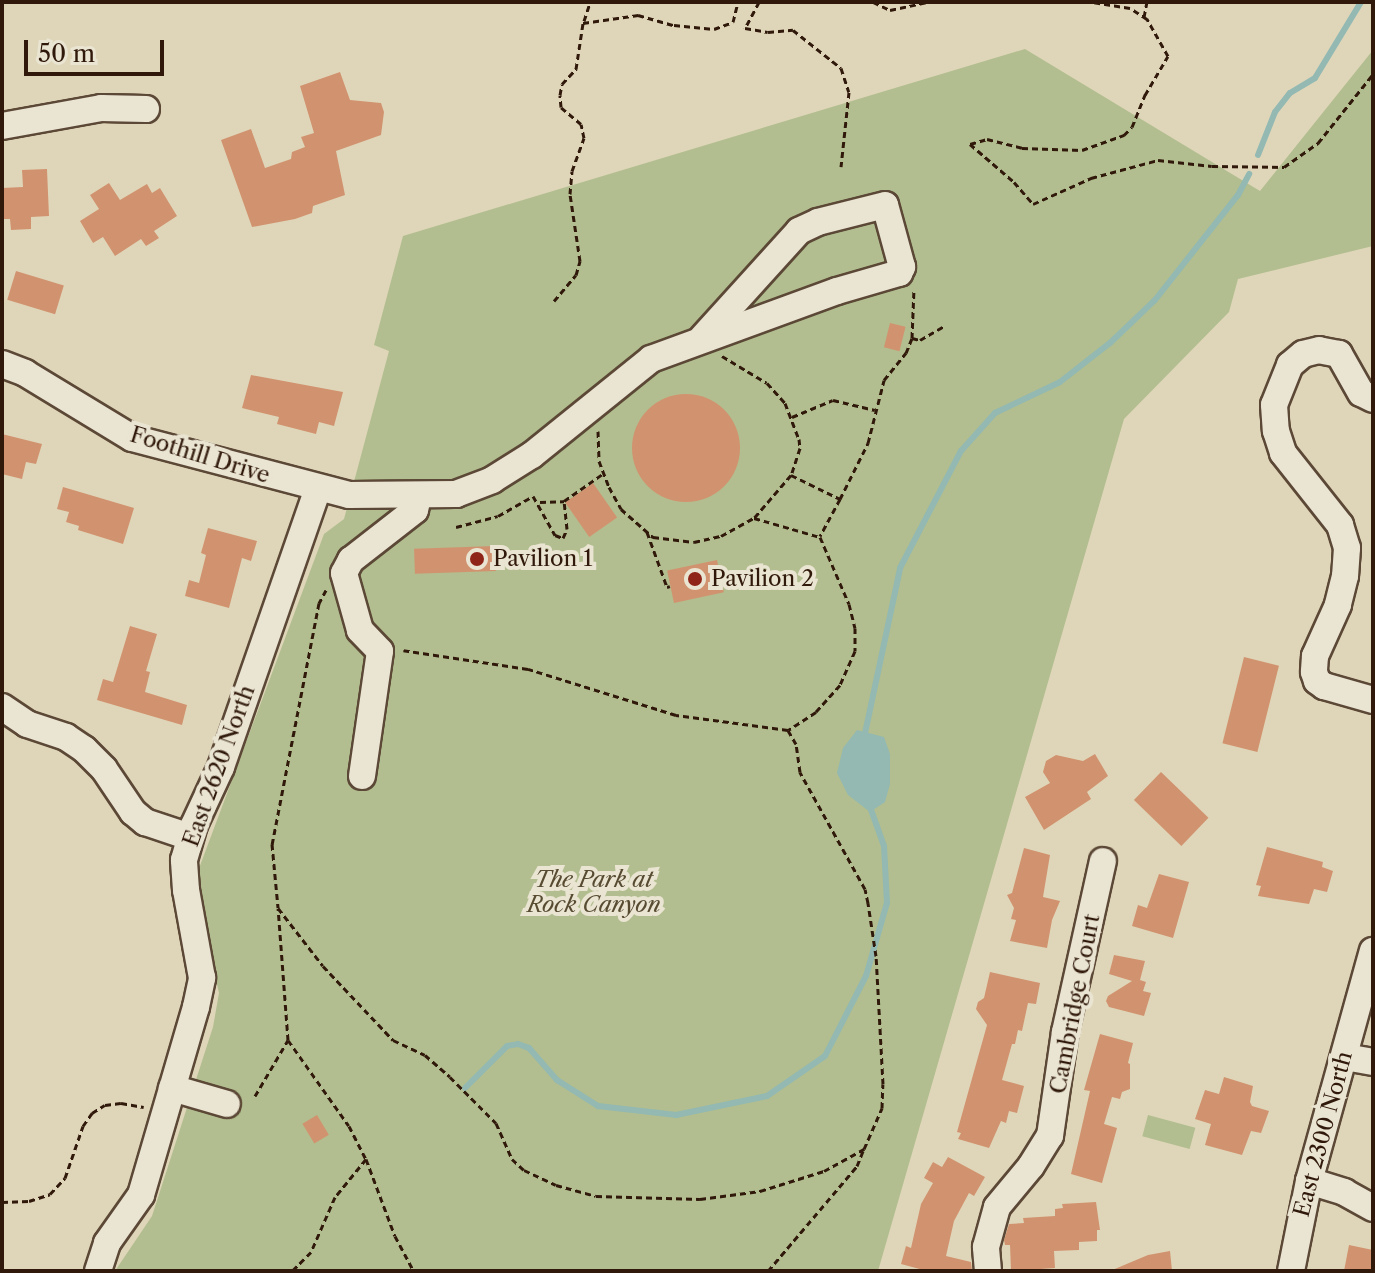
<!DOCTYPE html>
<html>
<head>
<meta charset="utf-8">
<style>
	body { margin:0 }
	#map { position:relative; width:1375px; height:1273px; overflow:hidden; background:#dfd6b9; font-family:"Libre Caslon Text",serif }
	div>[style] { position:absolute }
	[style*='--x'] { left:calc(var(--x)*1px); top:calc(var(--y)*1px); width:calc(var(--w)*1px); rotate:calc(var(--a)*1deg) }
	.green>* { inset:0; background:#b2be8f; transform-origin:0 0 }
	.water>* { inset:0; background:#93b9b2 }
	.stream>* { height:6px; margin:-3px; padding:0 3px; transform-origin:3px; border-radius:3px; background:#93b9b2 }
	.building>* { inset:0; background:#d1936f; transform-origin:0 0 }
	.round { border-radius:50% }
	.path>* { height:3px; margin-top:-1.5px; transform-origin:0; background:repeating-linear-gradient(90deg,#30190a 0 6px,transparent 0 10px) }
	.roads { filter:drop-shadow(2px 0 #5c4836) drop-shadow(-2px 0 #5c4836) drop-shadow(0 2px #5c4836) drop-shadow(0 -2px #5c4836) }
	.minor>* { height:26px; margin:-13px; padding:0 13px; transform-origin:13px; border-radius:13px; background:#eae4d2 }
	.dots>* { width:22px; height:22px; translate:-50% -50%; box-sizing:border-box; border:4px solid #eae4d2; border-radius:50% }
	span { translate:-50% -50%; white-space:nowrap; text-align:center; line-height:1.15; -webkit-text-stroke:8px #eae4d2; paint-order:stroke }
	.street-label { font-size:22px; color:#30190a }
	.poi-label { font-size:22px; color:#30190a }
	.left { translate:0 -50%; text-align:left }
	.park-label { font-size:22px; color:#574b32; font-style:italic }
	.frame { position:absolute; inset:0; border:4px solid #30190a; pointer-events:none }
	.scale { position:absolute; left:24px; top:40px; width:140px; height:36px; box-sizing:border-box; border:4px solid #30190a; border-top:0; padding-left:10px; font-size:24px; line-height:28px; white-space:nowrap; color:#30190a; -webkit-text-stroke:6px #eae4d2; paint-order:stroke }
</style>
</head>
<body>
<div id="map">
	<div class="green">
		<i style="clip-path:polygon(1025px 49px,1260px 191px,1373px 50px,1373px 246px,1238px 279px,1229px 312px,1124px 419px,878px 1271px,115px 1271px,152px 1216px,213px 1027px,219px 993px,196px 892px,198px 871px,324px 534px,344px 519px,389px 351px,374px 345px,403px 236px)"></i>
		<i style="left:1148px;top:1115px;width:49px;height:22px;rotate:15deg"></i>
	</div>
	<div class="water">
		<i style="clip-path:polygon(857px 730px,884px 737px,890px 754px,890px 784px,885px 802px,870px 812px,848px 795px,837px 773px,843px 748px)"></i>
	</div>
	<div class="stream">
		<i style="--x:1258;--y:155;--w:46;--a:-68.4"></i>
		<i style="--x:1275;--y:112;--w:24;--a:-52"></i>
		<i style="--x:1290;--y:93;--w:29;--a:-31"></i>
		<i style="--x:1315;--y:78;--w:89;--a:-58.8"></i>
		<i style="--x:864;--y:738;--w:174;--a:-78"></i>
		<i style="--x:900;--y:568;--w:132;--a:-62.5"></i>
		<i style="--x:961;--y:451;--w:51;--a:-48.2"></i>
		<i style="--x:995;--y:413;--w:72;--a:-25.5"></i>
		<i style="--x:1060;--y:382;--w:63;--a:-38"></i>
		<i style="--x:1110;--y:343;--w:62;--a:-43.7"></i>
		<i style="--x:1155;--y:300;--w:134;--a:-51.7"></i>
		<i style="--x:1238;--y:195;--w:24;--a:-62"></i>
		<i style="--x:465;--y:1088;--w:59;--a:-45"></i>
		<i style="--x:507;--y:1046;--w:11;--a:-10"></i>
		<i style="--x:518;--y:1044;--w:12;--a:20"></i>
		<i style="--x:529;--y:1048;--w:43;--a:48.8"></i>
		<i style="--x:557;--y:1080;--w:49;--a:32.4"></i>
		<i style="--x:598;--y:1106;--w:79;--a:6.6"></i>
		<i style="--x:676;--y:1115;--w:93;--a:-11.8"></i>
		<i style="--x:767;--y:1096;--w:70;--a:-34.6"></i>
		<i style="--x:825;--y:1056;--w:90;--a:-62.9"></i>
		<i style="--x:866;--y:976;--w:76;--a:-74"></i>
		<i style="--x:887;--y:903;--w:57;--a:-93"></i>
		<i style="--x:884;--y:846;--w:45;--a:-109.7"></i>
	</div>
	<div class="building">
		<i style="clip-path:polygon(340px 72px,350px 100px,381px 103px,384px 112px,381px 135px,336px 151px,345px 195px,313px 206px,312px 213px,295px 219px,252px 227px,221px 140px,251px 129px,265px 168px,291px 159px,292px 152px,305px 147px,301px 137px,314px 133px,300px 86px)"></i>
		<i style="clip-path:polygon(47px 169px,49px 216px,31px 217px,31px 229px,11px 230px,10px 219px,2px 219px,2px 188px,23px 187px,22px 170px)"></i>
		<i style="clip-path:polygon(109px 183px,120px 200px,147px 184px,152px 193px,160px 188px,177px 216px,154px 231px,159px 238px,146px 246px,141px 239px,115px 256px,103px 237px,93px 243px,80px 221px,99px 209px,90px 195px)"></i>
		<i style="left:16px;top:271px;width:50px;height:30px;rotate:17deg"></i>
		<i style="left:890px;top:323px;width:16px;height:25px;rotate:14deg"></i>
		<i style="clip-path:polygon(251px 375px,343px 392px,334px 426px,319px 422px,316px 434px,277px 424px,279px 417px,242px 408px)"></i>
		<i class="round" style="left:632px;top:394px;width:108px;height:108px"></i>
		<i style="clip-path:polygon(2px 434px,42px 444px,36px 464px,26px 462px,22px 479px,2px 474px)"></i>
		<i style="left:593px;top:483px;width:42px;height:34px;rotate:55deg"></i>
		<i style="clip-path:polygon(63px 487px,134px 508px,123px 544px,78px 530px,79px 526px,66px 522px,69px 512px,57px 509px)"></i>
		<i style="clip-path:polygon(208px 528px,257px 541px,251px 561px,242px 558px,229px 608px,185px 596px,189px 580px,199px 583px,206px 555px,201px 553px)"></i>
		<i style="left:495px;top:546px;width:25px;height:81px;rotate:88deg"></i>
		<i style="left:717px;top:560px;width:33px;height:51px;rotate:78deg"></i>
		<i style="clip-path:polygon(130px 626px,157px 634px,146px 671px,150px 672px,145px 692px,187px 705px,182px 725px,97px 700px,103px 679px,113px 682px)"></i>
		<i style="left:1244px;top:657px;width:36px;height:89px;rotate:14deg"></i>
		<i style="clip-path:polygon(1095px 754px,1108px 776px,1087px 792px,1091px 799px,1044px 830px,1025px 797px,1050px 783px,1043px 772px,1046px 761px,1056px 755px,1083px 761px)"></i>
		<i style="left:1161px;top:772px;width:66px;height:39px;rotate:44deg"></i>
		<i style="clip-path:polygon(1267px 847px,1323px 862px,1322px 867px,1333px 871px,1327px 892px,1314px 889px,1309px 904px,1258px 896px,1261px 886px,1256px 885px)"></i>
		<i style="clip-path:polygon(1024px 848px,1050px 855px,1043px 897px,1060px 901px,1052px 920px,1047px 948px,1010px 941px,1016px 920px,1011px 919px,1014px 908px,1007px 895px,1012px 893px)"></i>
		<i style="clip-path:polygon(1159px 874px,1189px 882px,1173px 938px,1132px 926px,1138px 905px,1147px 908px)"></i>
		<i style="clip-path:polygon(1114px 955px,1145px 961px,1140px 980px,1146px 982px,1143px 991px,1151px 993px,1144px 1016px,1109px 1007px,1106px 1001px,1108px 996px,1132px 981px,1109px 974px)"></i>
		<i style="clip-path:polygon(990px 972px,1040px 983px,1036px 1004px,1028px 1003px,1022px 1031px,1018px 1030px,1015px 1044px,1012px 1044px,1002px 1080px,1024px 1086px,1017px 1113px,1009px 1111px,1006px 1123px,1001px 1121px,989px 1148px,958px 1139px,961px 1133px,957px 1132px,987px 1025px,976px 1009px,978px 1002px,984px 998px)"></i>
		<i style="clip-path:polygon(1100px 1034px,1133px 1043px,1128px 1063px,1130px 1064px,1130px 1089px,1122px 1092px,1120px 1099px,1112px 1097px,1104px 1124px,1117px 1128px,1102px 1183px,1071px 1174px,1090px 1091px,1084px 1090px)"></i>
		<i style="clip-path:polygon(1224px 1077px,1253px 1086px,1250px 1102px,1252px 1106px,1269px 1111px,1261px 1133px,1251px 1131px,1242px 1155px,1205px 1145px,1211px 1124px,1195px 1119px,1205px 1090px,1219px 1094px)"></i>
		<i style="left:317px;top:1115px;width:23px;height:17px;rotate:59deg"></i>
		<i style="clip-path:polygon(948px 1157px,985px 1177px,974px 1196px,969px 1193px,954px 1221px,946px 1256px,971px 1262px,972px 1271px,927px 1271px,901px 1264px,906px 1246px,911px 1248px,921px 1204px,933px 1183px,924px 1178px,933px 1162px,942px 1167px)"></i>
		<i style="clip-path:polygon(1096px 1202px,1100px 1230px,1097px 1230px,1097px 1241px,1079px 1242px,1079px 1250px,1054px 1251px,1055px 1268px,1011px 1271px,1010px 1245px,1005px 1245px,1004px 1240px,1009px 1224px,1024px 1223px,1023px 1218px,1055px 1216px,1055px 1209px,1063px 1208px,1062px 1204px)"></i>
		<i style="clip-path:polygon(1349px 1245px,1373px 1250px,1373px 1271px,1344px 1271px)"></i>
		<i style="clip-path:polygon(1170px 1251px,1172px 1271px,1110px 1271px,1148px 1255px)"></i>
	</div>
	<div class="path">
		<i style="--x:759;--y:2;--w:30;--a:118"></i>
		<i style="--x:745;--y:28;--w:23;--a:10"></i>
		<i style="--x:768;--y:32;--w:25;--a:-5"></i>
		<i style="--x:793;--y:30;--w:61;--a:38.4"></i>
		<i style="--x:841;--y:68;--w:25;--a:72"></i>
		<i style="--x:849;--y:92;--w:75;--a:96.1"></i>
		<i style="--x:873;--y:2;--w:19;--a:25"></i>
		<i style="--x:890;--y:10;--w:38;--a:-12"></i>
		<i style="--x:1144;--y:17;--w:15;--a:-79"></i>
		<i style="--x:584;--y:21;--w:20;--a:-72"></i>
		<i style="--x:970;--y:144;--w:58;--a:40.8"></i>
		<i style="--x:1014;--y:182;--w:29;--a:49"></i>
		<i style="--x:1033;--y:204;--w:64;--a:-24.1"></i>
		<i style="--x:1091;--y:178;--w:69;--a:-15"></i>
		<i style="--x:1158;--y:160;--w:54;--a:6.3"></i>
		<i style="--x:1212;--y:166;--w:72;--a:0.8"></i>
		<i style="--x:1284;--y:167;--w:42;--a:-35.2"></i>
		<i style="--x:1318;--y:143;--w:88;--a:-51.4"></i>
		<i style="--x:970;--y:144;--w:18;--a:-16"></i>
		<i style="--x:987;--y:139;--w:36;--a:14"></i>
		<i style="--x:1022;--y:148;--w:60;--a:1.9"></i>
		<i style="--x:1082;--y:150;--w:45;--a:-19.7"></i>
		<i style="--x:1124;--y:135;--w:11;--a:-45"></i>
		<i style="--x:1132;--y:127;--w:35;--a:-68"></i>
		<i style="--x:1145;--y:95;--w:45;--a:-59.5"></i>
		<i style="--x:1168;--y:56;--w:43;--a:-119.6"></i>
		<i style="--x:1147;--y:19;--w:20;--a:-147"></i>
		<i style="--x:1130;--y:8;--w:38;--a:-171"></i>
		<i style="--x:554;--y:301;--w:34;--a:-50"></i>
		<i style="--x:576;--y:275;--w:15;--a:-74"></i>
		<i style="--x:580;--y:261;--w:68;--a:-98.5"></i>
		<i style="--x:570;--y:194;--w:23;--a:-85"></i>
		<i style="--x:572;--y:171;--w:35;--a:-70"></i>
		<i style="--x:584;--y:138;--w:14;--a:-102"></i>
		<i style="--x:581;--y:124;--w:26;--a:-140"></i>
		<i style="--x:561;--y:107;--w:12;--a:-95"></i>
		<i style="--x:560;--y:95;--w:11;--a:-80"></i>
		<i style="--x:562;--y:84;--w:21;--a:-47"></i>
		<i style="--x:576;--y:69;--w:47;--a:-81.3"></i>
		<i style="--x:583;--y:23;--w:56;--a:-8.3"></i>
		<i style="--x:638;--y:15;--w:37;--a:16"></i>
		<i style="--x:674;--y:25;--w:40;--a:5.7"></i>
		<i style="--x:714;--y:29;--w:20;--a:-20"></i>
		<i style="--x:733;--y:22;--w:21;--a:-76"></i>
		<i style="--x:912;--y:338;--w:8;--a:14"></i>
		<i style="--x:920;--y:340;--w:28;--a:-30"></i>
		<i style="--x:722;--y:356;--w:52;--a:31"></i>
		<i style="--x:767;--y:383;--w:27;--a:48"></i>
		<i style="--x:785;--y:403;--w:39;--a:69"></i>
		<i style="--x:799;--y:439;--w:9;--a:84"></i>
		<i style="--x:800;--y:448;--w:28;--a:108"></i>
		<i style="--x:791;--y:475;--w:57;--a:130.7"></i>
		<i style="--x:792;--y:417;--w:44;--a:-22.5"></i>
		<i style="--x:833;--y:400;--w:43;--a:13.4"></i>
		<i style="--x:598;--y:431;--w:30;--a:88"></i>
		<i style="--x:599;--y:461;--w:28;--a:69"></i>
		<i style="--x:609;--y:487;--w:25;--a:61"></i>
		<i style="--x:621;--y:509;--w:43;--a:41.2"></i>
		<i style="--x:653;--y:537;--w:41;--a:7"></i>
		<i style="--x:694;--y:542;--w:28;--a:-13"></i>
		<i style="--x:721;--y:536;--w:38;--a:-29"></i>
		<i style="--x:754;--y:518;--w:69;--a:16.1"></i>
		<i style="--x:820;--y:537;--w:73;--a:66.6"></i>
		<i style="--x:849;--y:604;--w:25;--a:76"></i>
		<i style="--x:855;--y:628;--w:23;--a:90"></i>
		<i style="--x:855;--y:651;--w:37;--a:114"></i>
		<i style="--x:840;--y:685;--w:36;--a:132"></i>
		<i style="--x:816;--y:712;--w:33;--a:147"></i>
		<i style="--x:791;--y:475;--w:55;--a:26.1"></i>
		<i style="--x:840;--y:499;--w:42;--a:118.4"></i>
		<i style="--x:840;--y:499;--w:63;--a:-63.4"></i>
		<i style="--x:868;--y:443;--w:65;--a:-75.7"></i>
		<i style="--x:884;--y:380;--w:35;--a:-51"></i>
		<i style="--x:906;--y:353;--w:16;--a:-68"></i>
		<i style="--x:912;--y:338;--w:49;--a:-87.7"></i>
		<i style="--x:540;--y:502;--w:24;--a:-2"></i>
		<i style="--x:564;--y:501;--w:49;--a:-35"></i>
		<i style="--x:456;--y:527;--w:43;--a:-14.7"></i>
		<i style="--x:498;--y:516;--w:40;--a:-29.7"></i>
		<i style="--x:533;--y:496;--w:45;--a:60.6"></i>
		<i style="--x:555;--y:535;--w:9;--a:21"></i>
		<i style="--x:563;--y:538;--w:10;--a:-66"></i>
		<i style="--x:567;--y:529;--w:28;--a:-96"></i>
		<i style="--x:647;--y:532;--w:59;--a:70"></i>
		<i style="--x:667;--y:587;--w:3;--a:-18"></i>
		<i style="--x:326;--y:590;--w:15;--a:118"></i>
		<i style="--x:319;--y:603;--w:246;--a:101"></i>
		<i style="--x:272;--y:844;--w:64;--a:84.6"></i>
		<i style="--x:278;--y:908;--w:73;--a:52.2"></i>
		<i style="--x:323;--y:966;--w:102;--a:46.6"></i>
		<i style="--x:393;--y:1040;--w:35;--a:25"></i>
		<i style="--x:425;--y:1055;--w:33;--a:41"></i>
		<i style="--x:450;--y:1077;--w:65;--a:45"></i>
		<i style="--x:496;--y:1123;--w:39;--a:66"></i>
		<i style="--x:512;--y:1159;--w:16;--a:43"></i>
		<i style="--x:524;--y:1170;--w:35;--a:25"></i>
		<i style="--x:556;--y:1185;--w:41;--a:15.4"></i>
		<i style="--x:596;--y:1196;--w:104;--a:1.7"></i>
		<i style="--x:700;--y:1199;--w:61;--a:-7.6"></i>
		<i style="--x:760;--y:1191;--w:67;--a:-17.4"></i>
		<i style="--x:824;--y:1171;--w:46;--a:-28.8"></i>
		<i style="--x:864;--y:1149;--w:45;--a:-66.3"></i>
		<i style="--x:882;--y:1108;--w:24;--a:-88"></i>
		<i style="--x:883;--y:1084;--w:128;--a:-93.1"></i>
		<i style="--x:876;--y:956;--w:54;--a:-98.6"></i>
		<i style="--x:868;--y:903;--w:14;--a:-102"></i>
		<i style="--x:865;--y:889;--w:134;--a:-119.1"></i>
		<i style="--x:800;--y:772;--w:28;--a:-98"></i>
		<i style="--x:796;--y:744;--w:16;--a:-120"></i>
		<i style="--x:788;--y:730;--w:113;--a:-172.4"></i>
		<i style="--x:676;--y:715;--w:155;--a:-162.7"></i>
		<i style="--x:528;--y:669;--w:126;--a:-171.4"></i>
		<i style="--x:288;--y:1040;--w:105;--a:54.7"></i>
		<i style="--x:349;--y:1126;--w:37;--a:63"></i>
		<i style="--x:366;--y:1159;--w:49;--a:129.2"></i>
		<i style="--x:335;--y:1197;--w:60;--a:113.6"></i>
		<i style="--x:311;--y:1252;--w:27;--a:135"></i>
		<i style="--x:255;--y:1096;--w:65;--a:-59.5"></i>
		<i style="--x:288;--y:1040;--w:132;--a:-94.3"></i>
		<i style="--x:366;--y:1159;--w:82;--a:69.4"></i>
		<i style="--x:395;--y:1236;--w:40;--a:62"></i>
		<i style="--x:2;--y:1202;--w:27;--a:-2"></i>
		<i style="--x:29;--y:1201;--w:22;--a:-18"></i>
		<i style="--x:50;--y:1194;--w:22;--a:-47"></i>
		<i style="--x:65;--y:1178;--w:55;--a:-70.9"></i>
		<i style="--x:83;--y:1126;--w:16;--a:-55"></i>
		<i style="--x:92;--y:1113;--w:15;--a:-32"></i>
		<i style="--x:105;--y:1105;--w:16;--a:-7"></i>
		<i style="--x:121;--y:1103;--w:23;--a:10"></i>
		<i style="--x:768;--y:1271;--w:138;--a:-49.7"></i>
		<i style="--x:857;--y:1166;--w:18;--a:-68"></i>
	</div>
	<div class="roads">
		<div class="minor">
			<i style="--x:2;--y:126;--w:101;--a:-10.3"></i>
			<i style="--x:101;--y:108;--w:45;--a:1.3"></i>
			<i style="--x:2;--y:364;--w:25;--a:21"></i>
			<i style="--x:25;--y:373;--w:125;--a:31.3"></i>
			<i style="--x:132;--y:438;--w:224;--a:14.7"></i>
			<i style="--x:349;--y:495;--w:107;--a:-0.5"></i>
			<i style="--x:456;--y:494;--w:39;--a:-21"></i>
			<i style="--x:492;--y:480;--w:47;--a:-32"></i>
			<i style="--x:532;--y:455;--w:153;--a:-38.9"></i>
			<i style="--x:651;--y:359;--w:198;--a:-20.1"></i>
			<i style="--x:837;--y:291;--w:65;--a:-16.2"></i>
			<i style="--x:899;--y:273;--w:7;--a:-63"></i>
			<i style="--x:902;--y:267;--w:64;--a:-105.3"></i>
			<i style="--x:885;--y:205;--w:69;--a:165.8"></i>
			<i style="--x:818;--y:222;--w:21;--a:155"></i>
			<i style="--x:799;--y:231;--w:144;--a:132.2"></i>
			<i style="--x:1373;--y:399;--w:13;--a:-153"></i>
			<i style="--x:1361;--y:393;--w:45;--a:-119.4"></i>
			<i style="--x:1339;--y:354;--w:20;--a:-169"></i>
			<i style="--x:1319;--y:350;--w:16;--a:166"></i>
			<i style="--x:1303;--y:354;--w:17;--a:140"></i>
			<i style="--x:1290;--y:365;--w:43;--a:111.8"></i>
			<i style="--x:1274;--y:405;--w:26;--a:86"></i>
			<i style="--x:1276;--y:431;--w:23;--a:72"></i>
			<i style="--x:1283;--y:453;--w:92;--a:51.6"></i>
			<i style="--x:1340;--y:525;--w:24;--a:73"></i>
			<i style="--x:1347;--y:548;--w:28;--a:94"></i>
			<i style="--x:1345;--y:576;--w:30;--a:104"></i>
			<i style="--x:1338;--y:605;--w:56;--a:114.3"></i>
			<i style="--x:1315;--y:656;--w:16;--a:94"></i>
			<i style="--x:1314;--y:672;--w:9;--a:72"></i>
			<i style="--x:1317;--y:681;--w:9;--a:36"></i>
			<i style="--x:1324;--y:686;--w:51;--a:15.9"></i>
			<i style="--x:2;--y:707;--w:30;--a:34"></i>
			<i style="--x:27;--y:724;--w:41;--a:18.4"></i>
			<i style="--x:66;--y:737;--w:22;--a:34"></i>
			<i style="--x:84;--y:749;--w:28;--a:45"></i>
			<i style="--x:104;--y:769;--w:52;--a:56"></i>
			<i style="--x:133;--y:812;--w:16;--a:40"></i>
			<i style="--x:145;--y:822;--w:47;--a:18.4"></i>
			<i style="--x:362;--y:776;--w:126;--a:-81.8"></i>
			<i style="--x:380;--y:651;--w:29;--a:-134"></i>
			<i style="--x:360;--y:630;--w:59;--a:-105.7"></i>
			<i style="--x:344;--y:573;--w:15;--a:-62"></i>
			<i style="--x:351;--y:560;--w:81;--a:-38"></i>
			<i style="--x:415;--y:510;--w:13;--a:-77"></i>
			<i style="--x:1345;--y:1057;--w:28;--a:10"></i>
			<i style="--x:172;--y:1088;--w:57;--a:16.2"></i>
			<i style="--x:1309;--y:1181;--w:37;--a:17"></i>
			<i style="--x:1344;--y:1192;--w:33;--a:29"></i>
			<i style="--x:98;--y:1271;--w:29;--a:-72"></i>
			<i style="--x:107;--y:1243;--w:59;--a:-54.7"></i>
			<i style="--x:141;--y:1195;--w:196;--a:-73.7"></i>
			<i style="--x:196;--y:1007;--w:30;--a:-78"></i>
			<i style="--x:202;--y:978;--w:89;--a:-100.3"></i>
			<i style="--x:186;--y:890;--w:30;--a:-94"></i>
			<i style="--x:184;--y:860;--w:36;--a:-74"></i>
			<i style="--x:194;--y:825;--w:64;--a:-65"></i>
			<i style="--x:221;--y:767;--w:294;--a:-70.8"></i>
			<i style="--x:988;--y:1271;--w:24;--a:-95"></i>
			<i style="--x:986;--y:1247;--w:41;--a:-74.6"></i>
			<i style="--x:997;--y:1207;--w:53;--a:-50.3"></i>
			<i style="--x:1031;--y:1166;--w:36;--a:-58"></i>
			<i style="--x:1050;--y:1136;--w:105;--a:-81.8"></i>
			<i style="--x:1065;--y:1032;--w:175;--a:-77.5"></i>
			<i style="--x:1291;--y:1271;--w:92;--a:-78.7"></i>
			<i style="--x:1309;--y:1181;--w:239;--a:-74.5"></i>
		</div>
	</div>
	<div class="dots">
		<i style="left:477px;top:559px;background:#8f2418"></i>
		<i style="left:695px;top:579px;background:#8f2418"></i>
	</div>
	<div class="street-label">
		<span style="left:200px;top:455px;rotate:17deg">Foothill Drive</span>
		<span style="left:219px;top:766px;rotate:-70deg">East 2620 North</span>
		<span style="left:1075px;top:1004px;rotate:-79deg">Cambridge Court</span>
		<span style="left:1323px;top:1134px;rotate:-75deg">East 2300 North</span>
	</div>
	<div class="poi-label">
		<span class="left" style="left:493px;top:559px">Pavilion 1</span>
		<span class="left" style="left:711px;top:579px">Pavilion 2</span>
	</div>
	<div class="park-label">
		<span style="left:594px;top:892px">The Park at<br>Rock Canyon</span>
	</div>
	<div class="frame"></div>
	<div class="scale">50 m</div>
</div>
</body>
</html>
